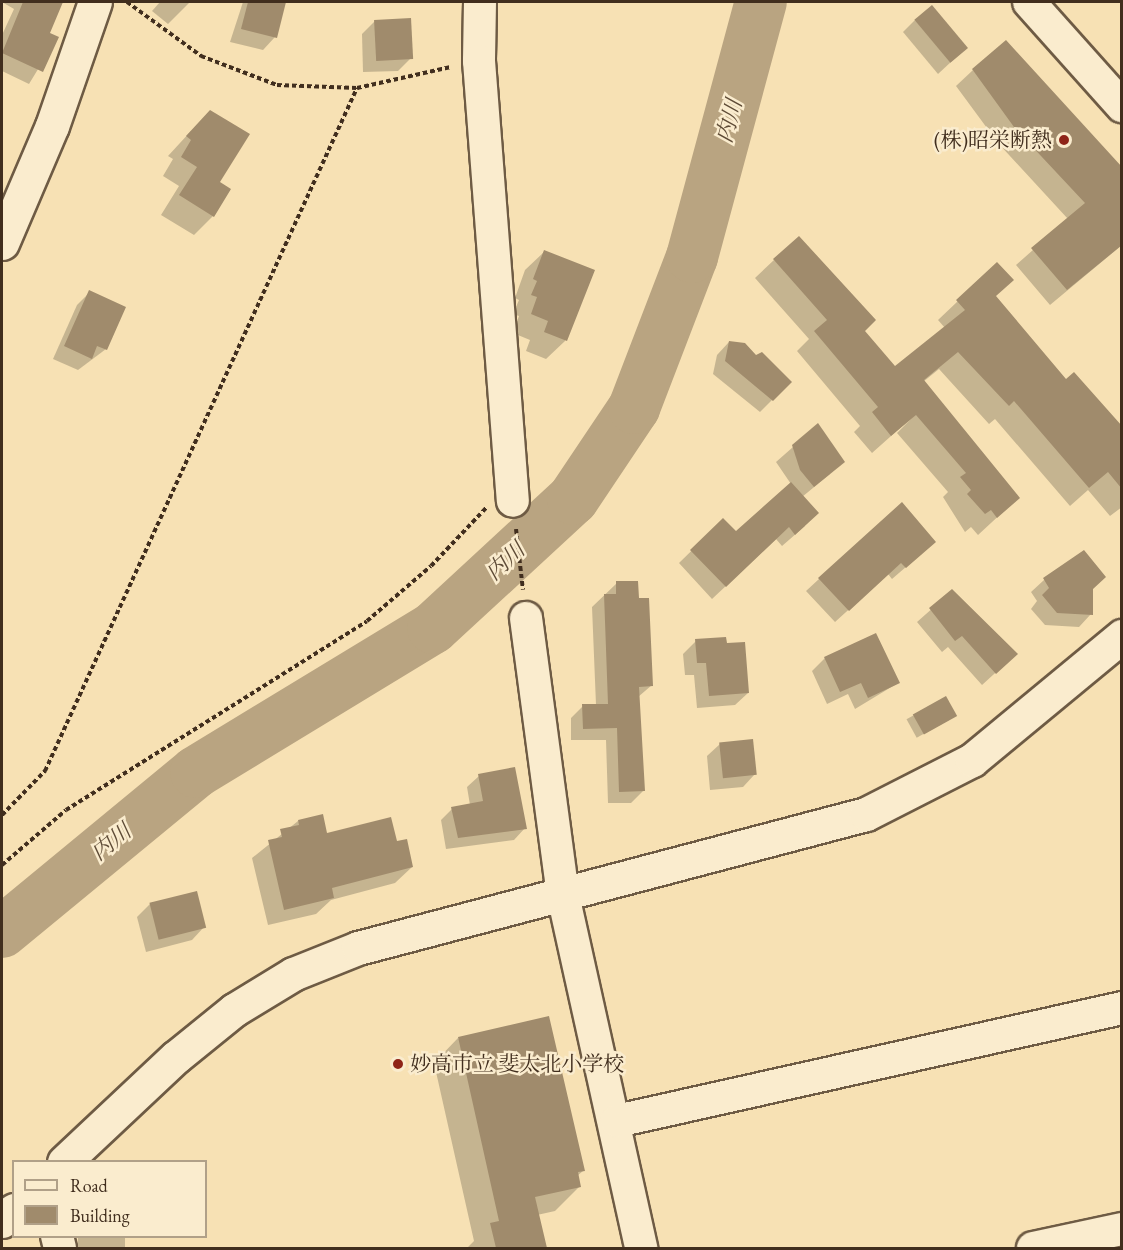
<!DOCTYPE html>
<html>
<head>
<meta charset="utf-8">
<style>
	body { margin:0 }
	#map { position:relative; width:1123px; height:1250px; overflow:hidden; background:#f7e1b4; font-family:"EB Garamond","Noto Serif JP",serif }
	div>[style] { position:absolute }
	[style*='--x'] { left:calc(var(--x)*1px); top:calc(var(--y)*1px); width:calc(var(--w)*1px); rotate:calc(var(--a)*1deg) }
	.shadow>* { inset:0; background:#0003; transform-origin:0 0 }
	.river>* { height:52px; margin:-26px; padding:0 26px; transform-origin:26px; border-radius:26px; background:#b9a481 }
	.building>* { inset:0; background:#a08b6c; transform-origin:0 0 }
	.path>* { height:4px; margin-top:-2px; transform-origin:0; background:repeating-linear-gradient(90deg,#412e1e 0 4.5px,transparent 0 7.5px) }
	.roads { filter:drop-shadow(2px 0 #6e5b44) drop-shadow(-2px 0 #6e5b44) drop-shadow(0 2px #6e5b44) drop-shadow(0 -2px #6e5b44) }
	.minor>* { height:32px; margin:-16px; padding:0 16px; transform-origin:16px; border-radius:16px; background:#faecce }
	.tertiary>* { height:33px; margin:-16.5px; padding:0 16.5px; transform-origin:16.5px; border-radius:16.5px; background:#faecce }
	.dots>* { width:16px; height:16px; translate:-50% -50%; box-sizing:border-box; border:3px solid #faecce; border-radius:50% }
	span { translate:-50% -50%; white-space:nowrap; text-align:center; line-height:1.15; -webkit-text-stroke:5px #faecce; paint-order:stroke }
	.poi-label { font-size:21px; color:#412e1e }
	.right { translate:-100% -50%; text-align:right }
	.left { translate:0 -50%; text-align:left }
	.water-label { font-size:22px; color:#5f4c37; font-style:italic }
	.frame { position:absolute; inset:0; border:3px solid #412e1e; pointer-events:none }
	.legend { position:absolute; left:12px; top:1160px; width:195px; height:78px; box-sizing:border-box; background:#faecce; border:2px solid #b0a088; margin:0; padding:8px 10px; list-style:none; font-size:18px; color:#412e1e }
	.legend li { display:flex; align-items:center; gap:12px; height:30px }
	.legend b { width:30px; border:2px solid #b0a088 }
</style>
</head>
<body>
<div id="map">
	<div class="shadow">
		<i style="clip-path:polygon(2px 2px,61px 2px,48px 34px,57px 38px,29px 84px,2px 71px,2px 35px,14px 9px)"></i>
		<i style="clip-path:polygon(160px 2px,190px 2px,168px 24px,152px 11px)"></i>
		<i style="clip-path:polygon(243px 2px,284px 2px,275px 37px,263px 50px,230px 42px)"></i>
		<i style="clip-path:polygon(915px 20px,966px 48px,938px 74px,903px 32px)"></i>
		<i style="clip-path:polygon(375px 21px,411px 58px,398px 71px,363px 72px,362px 34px)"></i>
		<i style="clip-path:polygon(973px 70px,1122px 245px,1050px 305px,1016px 265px,1068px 219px,998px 143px,956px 86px)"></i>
		<i style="clip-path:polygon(191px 131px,218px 183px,213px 216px,194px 235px,161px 215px,179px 186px,163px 176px,173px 159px,168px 156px)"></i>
		<i style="clip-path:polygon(544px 252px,593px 271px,565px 341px,546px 359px,526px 351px,530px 340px,513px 333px,519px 316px,513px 314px,519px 300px,515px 298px,525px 270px)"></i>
		<i style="clip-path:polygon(774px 260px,863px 331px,894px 368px,945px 328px,938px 320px,997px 264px,994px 297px,1066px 381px,1122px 430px,1122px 507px,1110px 516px,1088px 490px,1070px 506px,995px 419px,989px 424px,939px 369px,923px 382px,1018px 498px,978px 535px,971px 527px,965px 532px,943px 497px,948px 492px,897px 433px,918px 412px,872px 453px,854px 432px,860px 426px,797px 351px,809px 339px,755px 278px)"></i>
		<i style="clip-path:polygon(90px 292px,106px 349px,78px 370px,53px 359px,77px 305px)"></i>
		<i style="clip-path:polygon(729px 342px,756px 357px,772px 400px,760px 412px,713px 374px,717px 355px)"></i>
		<i style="clip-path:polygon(818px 425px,830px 474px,802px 497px,805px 526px,782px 546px,776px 539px,712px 599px,679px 563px,723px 520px,736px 533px,791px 484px,776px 462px)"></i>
		<i style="clip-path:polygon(921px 554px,892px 579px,888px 574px,835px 622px,806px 591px,819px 579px)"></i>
		<i style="clip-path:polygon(1044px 580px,1092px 589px,1091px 614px,1079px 627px,1045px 625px,1031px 609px,1037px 601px,1031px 592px)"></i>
		<i style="clip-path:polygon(617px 583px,652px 685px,638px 697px,643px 791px,631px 803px,608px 803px,606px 740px,571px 740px,571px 718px,583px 706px,596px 705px,592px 607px)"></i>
		<i style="clip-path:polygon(952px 591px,1016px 654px,982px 685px,948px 647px,942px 652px,917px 622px)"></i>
		<i style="clip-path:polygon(696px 641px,748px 693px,735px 705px,697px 708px,694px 675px,685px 675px,683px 654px)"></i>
		<i style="clip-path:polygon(825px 658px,898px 683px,855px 709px,848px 694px,827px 704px,812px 671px)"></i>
		<i style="left:945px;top:698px;width:21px;height:44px;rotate:61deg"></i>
		<i style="clip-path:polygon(720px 744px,755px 774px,743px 787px,710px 790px,707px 756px)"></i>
		<i style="clip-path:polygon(479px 776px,525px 828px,514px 840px,446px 849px,441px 820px,452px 809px,470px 805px,467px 787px)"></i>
		<i style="clip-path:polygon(298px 821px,326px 834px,396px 843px,412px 867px,395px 883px,331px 900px,316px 914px,268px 925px,252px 858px)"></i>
		<i style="clip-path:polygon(150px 904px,204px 927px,192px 940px,146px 952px,137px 917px)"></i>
		<i style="clip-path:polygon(458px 1038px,583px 1171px,577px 1176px,580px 1186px,555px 1211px,537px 1215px,544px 1248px,467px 1248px,474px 1241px,434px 1063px)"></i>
		<i style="left:78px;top:1236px;width:47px;height:12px"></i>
	</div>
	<div class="river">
		<i style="--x:2;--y:932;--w:251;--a:-39.5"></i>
		<i style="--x:196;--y:772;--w:277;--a:-31.3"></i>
		<i style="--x:433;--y:628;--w:190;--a:-42.7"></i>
		<i style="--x:573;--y:499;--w:110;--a:-56.2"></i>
		<i style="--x:634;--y:408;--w:162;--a:-69"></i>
		<i style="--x:692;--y:257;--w:264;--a:-74.9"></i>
	</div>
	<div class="building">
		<i style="clip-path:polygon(23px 2px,63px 2px,50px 33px,59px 37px,43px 72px,2px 53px)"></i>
		<i style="clip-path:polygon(248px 2px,286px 2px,277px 38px,241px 29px)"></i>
		<i style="left:932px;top:5px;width:56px;height:23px;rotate:50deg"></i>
		<i style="left:411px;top:18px;width:41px;height:37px;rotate:87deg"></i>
		<i style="clip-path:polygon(1006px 40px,1122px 167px,1122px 245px,1067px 290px,1031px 248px,1085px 203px,1014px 127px,972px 69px)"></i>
		<i style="clip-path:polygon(210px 110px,250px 134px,220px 182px,231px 189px,214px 217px,179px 195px,197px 167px,181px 157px,191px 140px,186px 136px)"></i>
		<i style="clip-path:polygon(799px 236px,876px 320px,865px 331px,895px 366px,965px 310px,956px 300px,997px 262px,1014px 280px,996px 296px,1066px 379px,1074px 372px,1122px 426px,1122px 489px,1108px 472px,1089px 488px,1014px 401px,1009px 406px,958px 352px,924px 380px,1020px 498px,997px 518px,991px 510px,985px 514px,967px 494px,971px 490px,960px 477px,966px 473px,916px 415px,891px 436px,872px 412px,878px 407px,814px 331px,827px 320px,773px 259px)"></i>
		<i style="clip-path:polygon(544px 250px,595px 270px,567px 341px,544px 332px,548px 321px,531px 314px,537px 297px,531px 295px,537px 281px,533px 279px)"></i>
		<i style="clip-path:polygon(89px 290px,126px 307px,107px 350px,97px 346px,92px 359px,64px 346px)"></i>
		<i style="clip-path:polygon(729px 341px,745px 343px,756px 355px,762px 352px,792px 382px,773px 401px,725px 361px)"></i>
		<i style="clip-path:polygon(818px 423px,845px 462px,814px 487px,800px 470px,792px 445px)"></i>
		<i style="clip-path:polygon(791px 482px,819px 513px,795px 535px,789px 527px,726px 587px,690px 550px,723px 518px,736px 531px)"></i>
		<i style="clip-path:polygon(902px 502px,936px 542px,906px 568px,901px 563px,849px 611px,818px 578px)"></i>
		<i style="clip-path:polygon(1084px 550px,1106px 577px,1093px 589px,1093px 615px,1057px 613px,1042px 595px,1049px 588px,1043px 578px)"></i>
		<i style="clip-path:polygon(616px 581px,638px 581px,639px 598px,649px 598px,653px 686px,639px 687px,645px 791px,619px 792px,617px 728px,583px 729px,582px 704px,608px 704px,604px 594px,616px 594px)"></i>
		<i style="clip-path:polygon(952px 589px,1018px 654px,996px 674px,962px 636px,955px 641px,929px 608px)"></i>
		<i style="clip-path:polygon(876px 633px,900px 683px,868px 698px,861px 683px,840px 692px,824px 657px)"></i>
		<i style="clip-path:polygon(726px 637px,727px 643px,745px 642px,749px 693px,709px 696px,706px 663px,697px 663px,695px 639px)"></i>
		<i style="left:946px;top:696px;width:23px;height:38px;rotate:61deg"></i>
		<i style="left:753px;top:739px;width:36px;height:34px;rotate:84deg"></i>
		<i style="clip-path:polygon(515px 767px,527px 829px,458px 838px,451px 807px,483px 801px,478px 774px)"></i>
		<i style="clip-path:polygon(323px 814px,327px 833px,391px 817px,397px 841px,407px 839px,413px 867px,332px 888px,334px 898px,284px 910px,268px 840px,282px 837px,280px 829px,299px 825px,298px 820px)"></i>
		<i style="left:197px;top:891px;width:38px;height:49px;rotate:76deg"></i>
		<i style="clip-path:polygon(549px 1016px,585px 1171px,578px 1172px,581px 1187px,535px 1197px,547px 1248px,496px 1248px,490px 1223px,499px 1221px,458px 1037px)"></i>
	</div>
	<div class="path">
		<i style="--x:127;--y:2;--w:92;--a:36.1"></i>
		<i style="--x:201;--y:56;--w:81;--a:20.9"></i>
		<i style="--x:277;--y:85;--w:80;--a:2.1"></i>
		<i style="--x:357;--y:88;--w:96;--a:-12.6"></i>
		<i style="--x:516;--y:529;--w:61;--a:83.5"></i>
		<i style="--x:2;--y:815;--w:62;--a:-45.7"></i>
		<i style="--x:45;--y:771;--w:751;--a:-65.45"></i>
		<i style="--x:2;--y:865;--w:84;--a:-40.7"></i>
		<i style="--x:66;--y:810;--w:355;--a:-32.1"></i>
		<i style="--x:367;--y:621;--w:84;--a:-40.7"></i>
		<i style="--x:431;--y:566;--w:80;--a:-46.5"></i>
	</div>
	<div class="roads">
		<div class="minor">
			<i style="--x:480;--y:2;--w:59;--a:91"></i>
			<i style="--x:479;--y:61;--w:441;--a:85.6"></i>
			<i style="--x:1029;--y:2;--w:140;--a:48.2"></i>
			<i style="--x:526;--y:618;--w:279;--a:82.4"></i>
			<i style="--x:563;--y:895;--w:362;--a:77.5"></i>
			<i style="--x:617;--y:1121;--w:517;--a:-12.61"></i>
			<i style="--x:57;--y:1236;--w:12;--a:76"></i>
			<i style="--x:1033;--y:1248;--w:91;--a:-12.1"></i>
		</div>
		<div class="tertiary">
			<i style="--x:2;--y:243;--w:127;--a:-66.9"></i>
			<i style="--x:52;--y:126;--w:131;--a:-70.9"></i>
			<i style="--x:64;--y:1162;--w:154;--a:-43.2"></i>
			<i style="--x:176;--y:1057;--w:75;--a:-39"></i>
			<i style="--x:234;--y:1010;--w:69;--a:-31.4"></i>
			<i style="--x:293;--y:974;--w:70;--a:-21.8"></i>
			<i style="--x:358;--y:948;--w:525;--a:-14.78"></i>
			<i style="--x:866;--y:814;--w:119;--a:-27"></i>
			<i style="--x:972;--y:760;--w:195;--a:-39.6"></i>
			<i style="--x:2;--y:1221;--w:16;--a:-43"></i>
		</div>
	</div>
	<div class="dots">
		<i style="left:1064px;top:140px;background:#8f2418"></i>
		<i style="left:398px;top:1064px;background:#8f2418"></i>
	</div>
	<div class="poi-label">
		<span class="right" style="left:1052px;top:140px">(株)昭栄断熱</span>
		<span class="left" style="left:410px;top:1064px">妙高市立 斐太北小学校</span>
	</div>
	<div class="water-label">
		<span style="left:729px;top:121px;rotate:-75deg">内川</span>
		<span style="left:505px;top:561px;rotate:-43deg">内川</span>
		<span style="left:111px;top:842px;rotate:-39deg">内川</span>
	</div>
	<div class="frame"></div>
	<ul class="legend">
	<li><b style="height:8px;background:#faecce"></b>Road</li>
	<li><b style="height:16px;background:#a08b6c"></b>Building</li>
	</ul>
</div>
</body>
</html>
